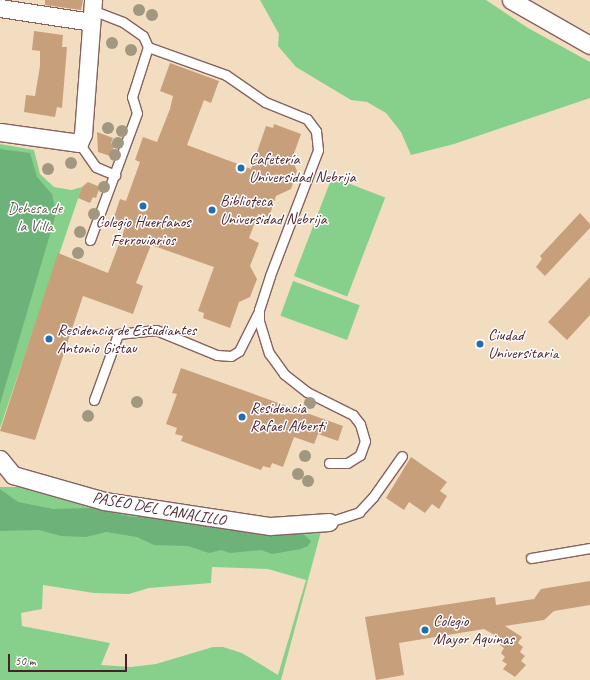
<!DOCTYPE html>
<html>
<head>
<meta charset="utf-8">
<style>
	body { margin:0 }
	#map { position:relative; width:590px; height:680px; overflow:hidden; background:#f3ddc0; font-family:Caveat,sans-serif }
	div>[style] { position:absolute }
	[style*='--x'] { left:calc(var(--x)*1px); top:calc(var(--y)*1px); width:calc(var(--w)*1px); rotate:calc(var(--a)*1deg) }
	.green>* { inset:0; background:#87d08c; transform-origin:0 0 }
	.forest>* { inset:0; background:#6db278 }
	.building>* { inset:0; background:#c79f7b }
	.roads { filter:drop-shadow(1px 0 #85625f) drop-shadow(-1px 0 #85625f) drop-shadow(0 1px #85625f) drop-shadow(0 -1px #85625f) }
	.lane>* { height:9px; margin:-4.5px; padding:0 4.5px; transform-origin:4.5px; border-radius:4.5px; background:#fff }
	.street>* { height:17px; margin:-8.5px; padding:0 8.5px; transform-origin:8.5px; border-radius:8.5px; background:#fff }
	.trees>* { width:12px; height:12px; margin:-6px; border-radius:50%; background:#a29781 }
	.dots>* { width:11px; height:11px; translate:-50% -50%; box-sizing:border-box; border:2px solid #fff; border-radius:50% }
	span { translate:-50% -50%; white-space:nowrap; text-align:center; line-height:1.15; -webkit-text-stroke:3px #fff; paint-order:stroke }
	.poi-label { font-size:16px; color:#4a1f2b }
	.left { translate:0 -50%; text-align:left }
	.park-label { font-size:16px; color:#5f5d4d }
	.street-label { font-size:16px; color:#4a1f2b }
	.scale { position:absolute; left:8px; top:654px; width:119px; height:18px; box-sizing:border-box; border:2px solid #4a1f2b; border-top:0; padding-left:5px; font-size:12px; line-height:14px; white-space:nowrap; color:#4a1f2b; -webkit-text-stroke:3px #fff; paint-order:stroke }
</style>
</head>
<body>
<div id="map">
	<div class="green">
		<i style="clip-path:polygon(260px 0,486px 0,528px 28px,590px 62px,590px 98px,454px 144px,411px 155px,401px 132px,386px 113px,367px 102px,351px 100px,296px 67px,278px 46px,279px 34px)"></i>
		<i style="clip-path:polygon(0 144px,34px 150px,40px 174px,54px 187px,71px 190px,82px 187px,0 428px)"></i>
		<i style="left:332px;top:177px;width:57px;height:106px;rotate:21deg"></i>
		<i style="left:293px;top:281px;width:71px;height:37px;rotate:20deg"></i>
		<i style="clip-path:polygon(evenodd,0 487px,25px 487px,322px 528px,281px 680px,0 680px,0 487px,212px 567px,268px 569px,306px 580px,278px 675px,242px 653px,223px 647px,213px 647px,156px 664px,131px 667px,101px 665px,110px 643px,22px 626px,21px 613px,42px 609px,43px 585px,94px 593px,129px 594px,149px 588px,211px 583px,212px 567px)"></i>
	</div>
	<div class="forest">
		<i style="clip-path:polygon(0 149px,30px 153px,37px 177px,52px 194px,56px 214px,0 404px)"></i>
		<i style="clip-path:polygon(0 489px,18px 502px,53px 509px,90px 508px,132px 517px,171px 517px,300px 531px,311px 541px,308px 546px,301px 549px,272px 554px,261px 550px,230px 553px,221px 550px,209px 553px,188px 546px,154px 545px,137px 537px,106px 532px,86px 537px,61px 536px,39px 530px,0 531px)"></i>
	</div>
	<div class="building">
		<i style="clip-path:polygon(45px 0,83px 0,81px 10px,45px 5px)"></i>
		<i style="clip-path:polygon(34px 31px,63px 35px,62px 47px,67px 47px,62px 108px,57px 107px,55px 117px,24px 112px,26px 95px,35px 96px,40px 66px,40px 51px,32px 50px)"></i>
		<i style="clip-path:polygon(170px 63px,219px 81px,211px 103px,204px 100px,187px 145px,251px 169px,266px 126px,273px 128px,274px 124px,301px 134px,292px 159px,297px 171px,291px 189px,276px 196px,269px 217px,258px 214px,249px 238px,259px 243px,250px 266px,257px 279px,250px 297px,239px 302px,230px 328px,203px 318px,204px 313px,198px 311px,214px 267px,151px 245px,136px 283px,143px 286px,133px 314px,83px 296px,35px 440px,0 431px,58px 253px,108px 273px,125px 228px,112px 223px,120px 199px,126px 201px,140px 162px,135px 160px,143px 137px,157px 142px,170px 109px,173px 96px,160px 91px)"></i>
		<i style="clip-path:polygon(97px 132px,113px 138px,111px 143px,115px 145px,110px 156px,98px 152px)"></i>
		<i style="clip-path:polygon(88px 182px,100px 187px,96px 198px,93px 197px,90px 203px,78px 198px,82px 187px)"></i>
		<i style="clip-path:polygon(580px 213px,590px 224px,590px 228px,545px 276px,536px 267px,542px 259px,540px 256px)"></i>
		<i style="clip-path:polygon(590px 277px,590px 315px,567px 340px,548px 322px)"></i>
		<i style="clip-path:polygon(181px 368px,343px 426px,338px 441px,318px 434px,314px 444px,294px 437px,283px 467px,272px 463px,270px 468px,263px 466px,261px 470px,181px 441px,183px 436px,175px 434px,177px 428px,166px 424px,177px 394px,172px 393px)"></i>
		<i style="clip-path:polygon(411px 457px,447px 482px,440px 491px,447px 496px,439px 509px,432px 504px,425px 513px,409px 502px,404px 510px,386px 498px)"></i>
		<i style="clip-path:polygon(590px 581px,590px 605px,554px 611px,544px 620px,505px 626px,522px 637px,518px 643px,523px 647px,520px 652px,525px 656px,521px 661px,526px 665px,515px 677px,503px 669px,507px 664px,502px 661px,505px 657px,501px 653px,504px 648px,500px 645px,503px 640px,484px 629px,399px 643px,404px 675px,376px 680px,365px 617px,495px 597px,496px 605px,534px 599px,541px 589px)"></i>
	</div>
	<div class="roads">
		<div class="lane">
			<i style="--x:148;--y:47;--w:83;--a:19.7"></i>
			<i style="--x:226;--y:75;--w:47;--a:34.7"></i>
			<i style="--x:265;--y:102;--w:45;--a:22"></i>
			<i style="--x:307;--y:119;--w:15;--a:53"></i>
			<i style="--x:316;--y:131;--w:19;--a:84"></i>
			<i style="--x:318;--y:150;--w:135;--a:110.9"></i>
			<i style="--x:270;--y:276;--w:36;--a:108"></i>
			<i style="--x:259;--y:310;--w:11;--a:90"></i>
			<i style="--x:259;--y:321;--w:34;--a:73"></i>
			<i style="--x:269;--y:353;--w:26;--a:54"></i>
			<i style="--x:284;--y:374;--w:29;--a:38"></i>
			<i style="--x:307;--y:392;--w:51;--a:26.6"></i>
			<i style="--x:353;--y:415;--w:11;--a:52"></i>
			<i style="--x:360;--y:424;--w:18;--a:74"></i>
			<i style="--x:365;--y:441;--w:15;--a:110"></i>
			<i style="--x:360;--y:455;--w:15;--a:148"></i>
			<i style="--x:347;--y:463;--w:18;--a:180"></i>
			<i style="--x:79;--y:143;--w:29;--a:55"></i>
			<i style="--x:96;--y:167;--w:21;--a:23"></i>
			<i style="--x:90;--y:240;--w:135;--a:-69.7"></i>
			<i style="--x:137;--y:113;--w:17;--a:-107"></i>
			<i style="--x:132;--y:97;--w:52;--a:-72.3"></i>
			<i style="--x:148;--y:47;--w:12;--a:-114"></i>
			<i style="--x:143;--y:36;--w:24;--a:-145"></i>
			<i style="--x:123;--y:22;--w:33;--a:-159"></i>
			<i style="--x:94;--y:400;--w:70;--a:-70"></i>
			<i style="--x:118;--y:334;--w:38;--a:-6"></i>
			<i style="--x:156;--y:330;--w:66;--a:22.3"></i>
			<i style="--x:217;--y:355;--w:14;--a:4"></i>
			<i style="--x:231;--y:356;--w:9;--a:-32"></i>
			<i style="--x:239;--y:351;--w:42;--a:-63.4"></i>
			<i style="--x:329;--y:522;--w:32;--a:-18"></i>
			<i style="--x:359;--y:512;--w:21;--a:-47"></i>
			<i style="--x:373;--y:497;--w:50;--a:-54.7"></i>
			<i style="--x:531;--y:558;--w:60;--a:-9.6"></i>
		</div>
		<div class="street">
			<i style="--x:511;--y:0;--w:91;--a:29.7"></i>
			<i style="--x:0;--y:8;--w:92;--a:8.7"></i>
			<i style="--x:0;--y:132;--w:80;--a:7.9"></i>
			<i style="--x:79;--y:143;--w:10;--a:-66"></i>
			<i style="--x:83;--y:134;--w:134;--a:-85.7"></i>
			<i style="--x:0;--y:459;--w:21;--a:51"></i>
			<i style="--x:13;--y:475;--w:95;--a:15.9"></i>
			<i style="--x:104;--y:501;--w:168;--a:8.6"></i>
			<i style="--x:270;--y:526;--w:59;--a:-3.9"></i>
		</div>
	</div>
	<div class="trees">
		<i style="left:139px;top:10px"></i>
		<i style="left:152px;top:15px"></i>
		<i style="left:112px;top:43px"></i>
		<i style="left:131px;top:50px"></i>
		<i style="left:108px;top:128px"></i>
		<i style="left:122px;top:131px"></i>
		<i style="left:118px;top:143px"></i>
		<i style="left:115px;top:155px"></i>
		<i style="left:71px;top:163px"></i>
		<i style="left:48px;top:169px"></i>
		<i style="left:104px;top:187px"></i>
		<i style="left:94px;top:214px"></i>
		<i style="left:80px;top:232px"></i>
		<i style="left:78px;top:253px"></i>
		<i style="left:137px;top:402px"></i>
		<i style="left:310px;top:403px"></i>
		<i style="left:88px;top:416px"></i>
		<i style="left:305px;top:456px"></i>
		<i style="left:298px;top:474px"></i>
		<i style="left:308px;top:481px"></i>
	</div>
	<div class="dots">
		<i style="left:241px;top:168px;background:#1f6fb2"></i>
		<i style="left:143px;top:206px;background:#1f6fb2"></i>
		<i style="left:212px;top:210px;background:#1f6fb2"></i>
		<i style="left:49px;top:339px;background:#1f6fb2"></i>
		<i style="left:480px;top:344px;background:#1f6fb2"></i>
		<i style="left:242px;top:417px;background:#1f6fb2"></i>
		<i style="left:425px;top:630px;background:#1f6fb2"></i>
	</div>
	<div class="poi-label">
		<span class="left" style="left:249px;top:168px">Cafetería<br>Universidad Nebrija</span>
		<span class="left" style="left:220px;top:210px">Biblioteca<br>Universidad Nebrija</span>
		<span style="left:143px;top:231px">Colegio Huerfanos<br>Ferroviarios</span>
		<span class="left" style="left:57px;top:339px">Residencia de Estudiantes<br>Antonio Gistau</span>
		<span class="left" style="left:488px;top:344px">Ciudad<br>Universitaria</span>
		<span class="left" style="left:250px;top:417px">Residencia<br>Rafael Alberti</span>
		<span class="left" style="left:433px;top:630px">Colegio<br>Mayor Aquinas</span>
	</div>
	<div class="park-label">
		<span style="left:35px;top:217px">Dehesa de<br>la Villa</span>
	</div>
	<div class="street-label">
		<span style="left:159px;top:509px;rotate:10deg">PASEO DEL CANALILLO</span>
	</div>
	<div class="scale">50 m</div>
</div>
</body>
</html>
